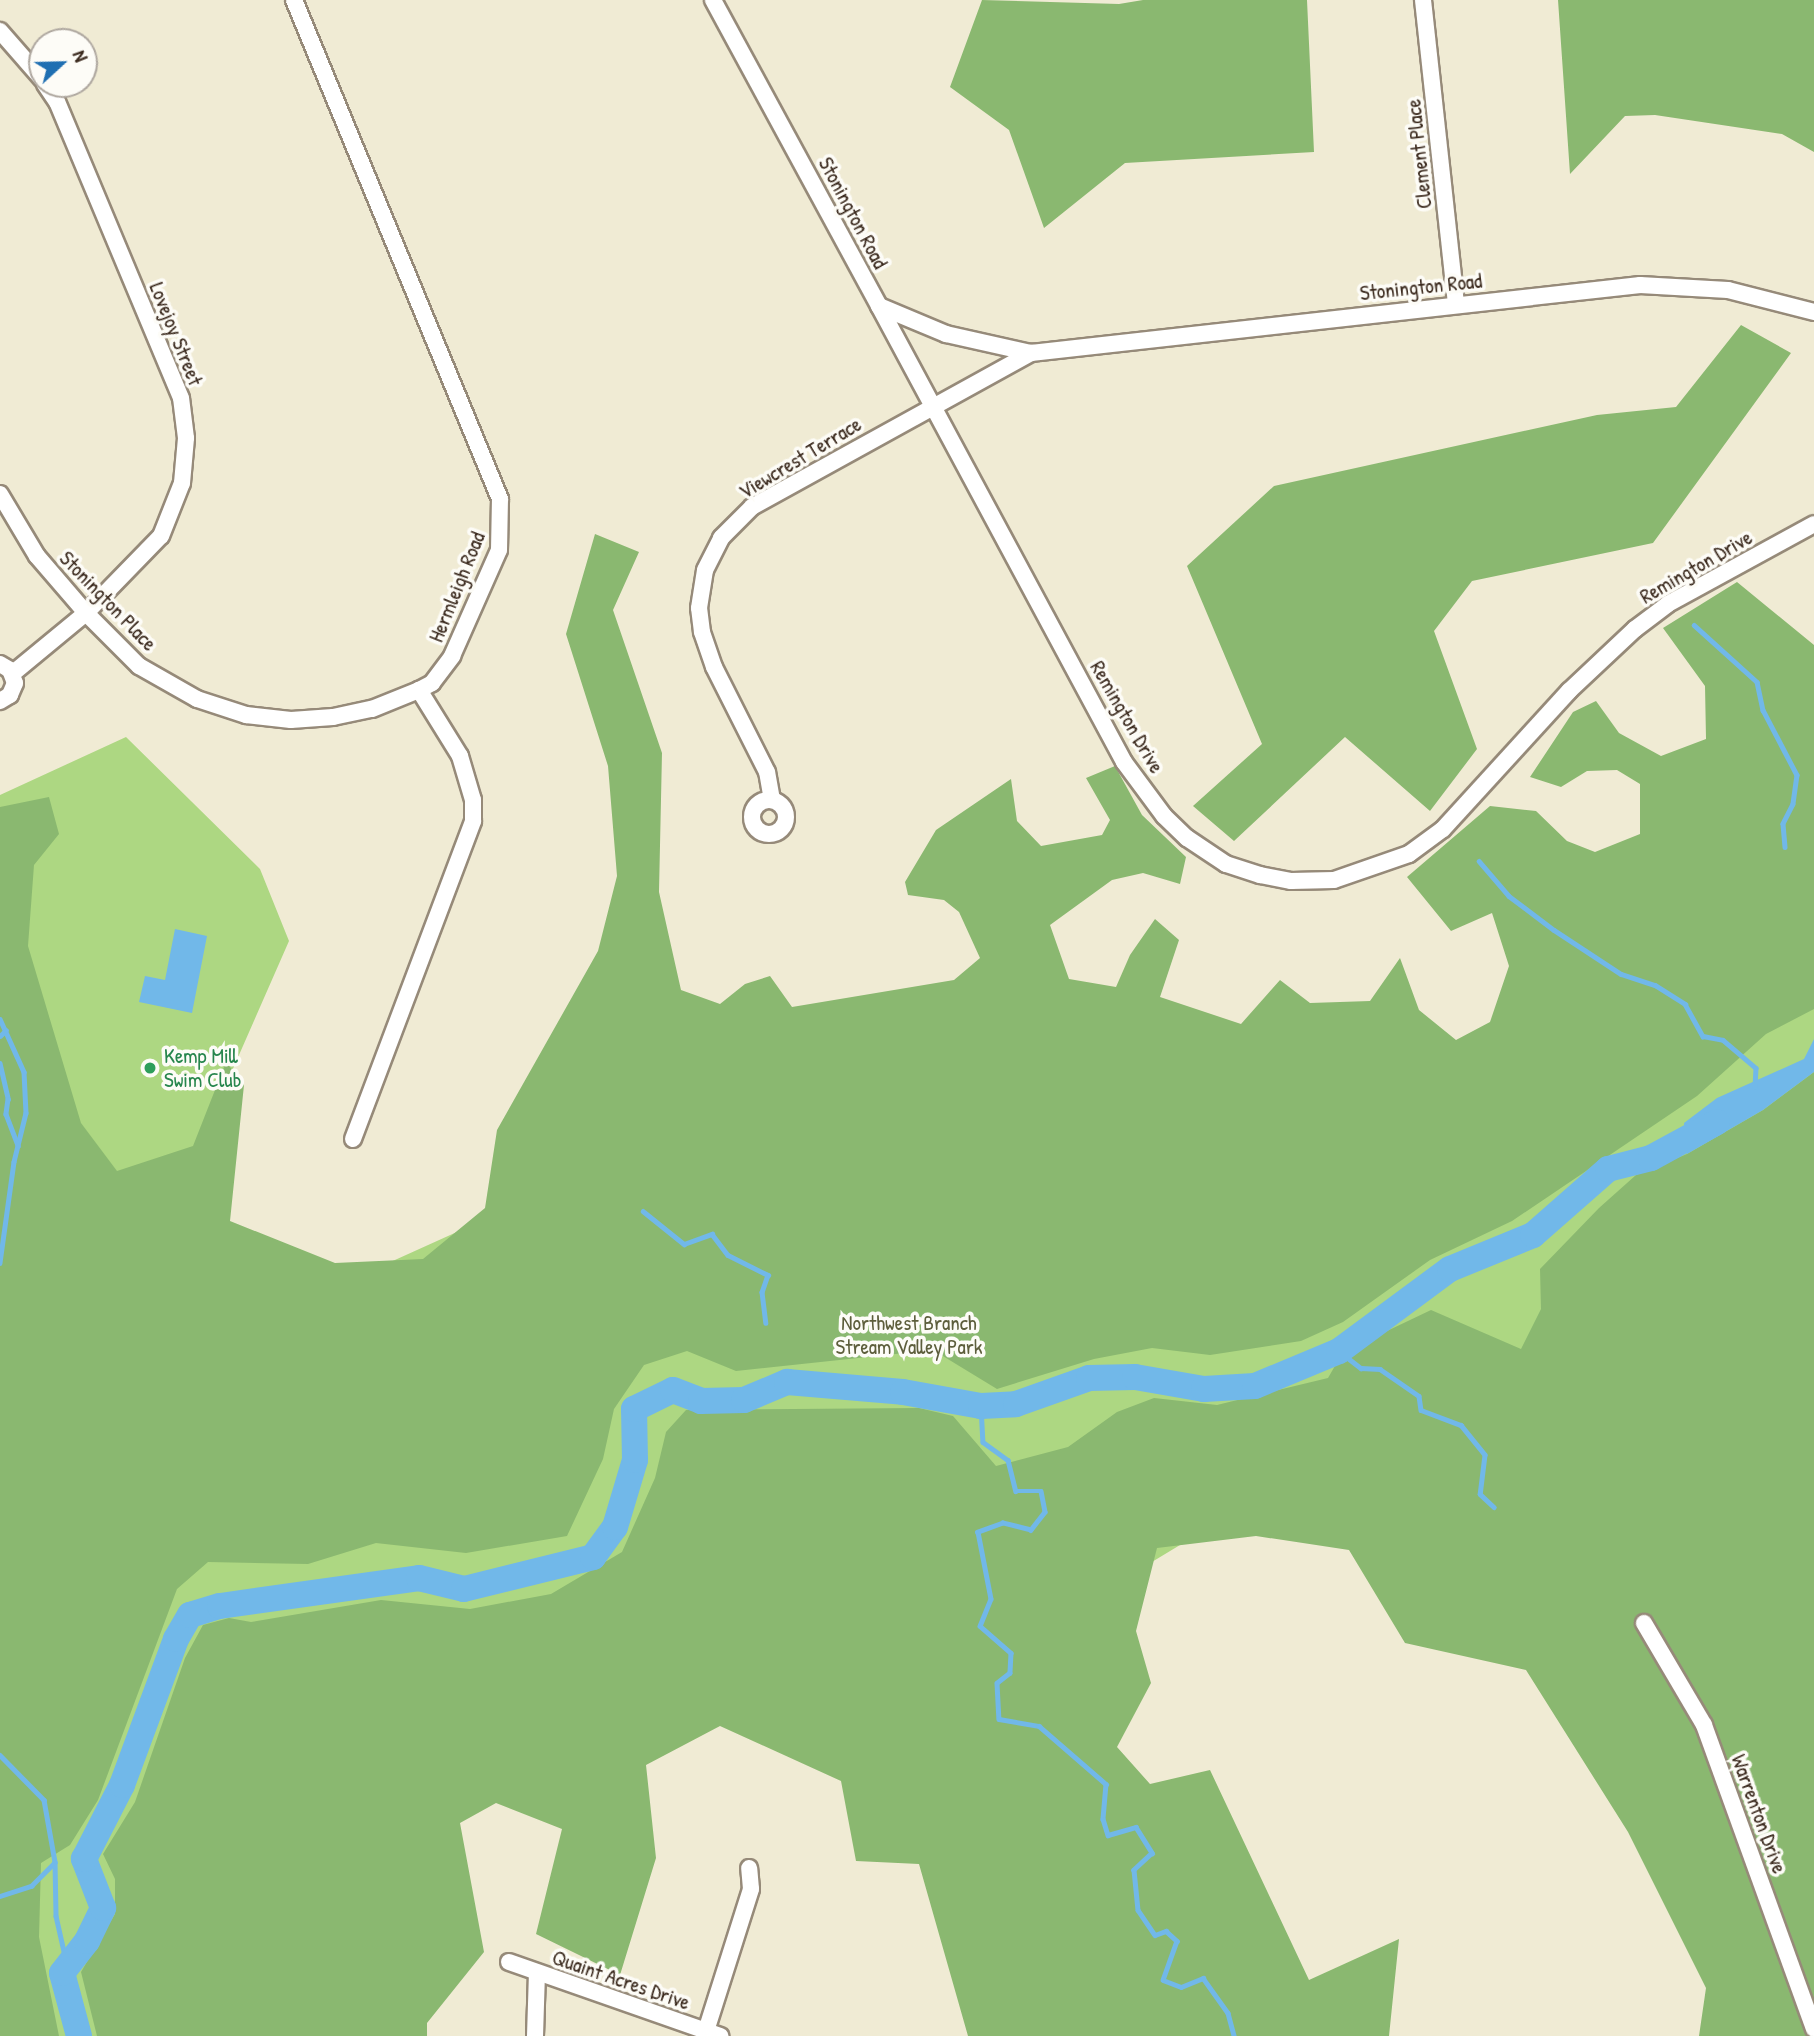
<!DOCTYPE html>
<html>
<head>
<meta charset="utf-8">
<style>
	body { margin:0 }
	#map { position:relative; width:1814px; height:2036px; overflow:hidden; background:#f0ebd4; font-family:"Patrick Hand",sans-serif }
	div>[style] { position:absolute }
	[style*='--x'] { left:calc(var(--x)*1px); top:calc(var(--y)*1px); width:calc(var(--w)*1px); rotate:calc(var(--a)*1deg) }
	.green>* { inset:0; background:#add782 }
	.forest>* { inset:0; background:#8ab870 }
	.water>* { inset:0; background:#71b8e9 }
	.stream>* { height:4.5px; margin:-2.25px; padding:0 2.25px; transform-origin:2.25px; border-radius:2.25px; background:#71b8e9 }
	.river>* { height:26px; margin:-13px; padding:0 13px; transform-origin:13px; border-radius:13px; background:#71b8e9 }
	.roads { filter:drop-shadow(2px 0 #968a79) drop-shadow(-2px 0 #968a79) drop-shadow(0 2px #968a79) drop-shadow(0 -2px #968a79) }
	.minor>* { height:16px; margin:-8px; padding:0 8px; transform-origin:8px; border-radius:8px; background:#fff }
	.minor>.ring { margin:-8px; padding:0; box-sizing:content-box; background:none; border:16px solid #fff; border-radius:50% }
	.dots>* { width:19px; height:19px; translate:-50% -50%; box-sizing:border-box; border:4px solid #fdfcf7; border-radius:50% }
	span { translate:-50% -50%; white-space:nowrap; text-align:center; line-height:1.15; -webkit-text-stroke:7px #fdfcf7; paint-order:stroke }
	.street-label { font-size:21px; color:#3b2a1e }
	.leisure-label { font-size:21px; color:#27864d }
	.left { translate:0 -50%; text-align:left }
	.park-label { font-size:21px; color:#5d5e3c }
	.north { position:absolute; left:28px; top:28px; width:70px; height:70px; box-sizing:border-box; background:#fdfcf7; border:2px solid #afa8a0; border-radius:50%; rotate:68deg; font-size:19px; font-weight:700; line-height:28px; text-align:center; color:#3b2a1e }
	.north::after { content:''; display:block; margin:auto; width:24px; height:32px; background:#1f6fb2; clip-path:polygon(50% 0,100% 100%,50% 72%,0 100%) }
</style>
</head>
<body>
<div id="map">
	<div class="green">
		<i style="clip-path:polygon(126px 737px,260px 869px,289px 941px,178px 1194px,189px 1353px,1006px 984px,1462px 1156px,1814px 835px,1814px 1240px,1518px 1465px,1335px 1343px,1344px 1487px,1180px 1545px,990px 1660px,488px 1691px,382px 2036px,0 2036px,0 795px)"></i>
	</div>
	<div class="forest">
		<i style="clip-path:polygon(982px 0,1119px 4px,1143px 0,1307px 0,1314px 152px,1125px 163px,1044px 228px,1009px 130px,950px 87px)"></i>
		<i style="clip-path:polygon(1558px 0,1814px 0,1814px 152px,1782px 134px,1655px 115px,1625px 116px,1570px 174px)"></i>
		<i style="clip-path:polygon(1741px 325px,1791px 353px,1653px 543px,1472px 581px,1434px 631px,1477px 749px,1430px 811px,1345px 737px,1234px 841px,1193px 806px,1262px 744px,1187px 566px,1274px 486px,1597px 415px,1676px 407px)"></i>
		<i style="clip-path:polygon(595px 534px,639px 552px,613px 610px,662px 753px,659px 892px,681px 990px,720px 1004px,745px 984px,770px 976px,792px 1007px,954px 980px,980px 958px,959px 912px,944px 900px,908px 895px,905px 882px,936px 830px,1011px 779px,1017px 821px,1041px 846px,1102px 835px,1110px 820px,1086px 778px,1115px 766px,1142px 815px,1186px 857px,1180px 884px,1143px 873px,1112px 880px,1050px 925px,1069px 979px,1116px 987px,1130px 955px,1155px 919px,1179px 940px,1160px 997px,1241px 1024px,1280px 980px,1310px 1003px,1370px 1001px,1400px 958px,1419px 1010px,1456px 1040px,1490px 1022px,1509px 966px,1492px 913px,1451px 931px,1407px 877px,1490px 806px,1536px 811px,1567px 841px,1595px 852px,1640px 834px,1640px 784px,1617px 770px,1587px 771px,1561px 787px,1530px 777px,1573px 712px,1596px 701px,1619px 733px,1661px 756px,1706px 739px,1705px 686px,1663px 628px,1737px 582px,1814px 645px,1814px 1009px,1766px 1034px,1697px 1096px,1512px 1221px,1430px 1260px,1343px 1322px,1301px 1341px,1210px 1355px,1152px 1348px,1094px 1359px,997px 1389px,933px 1350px,736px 1371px,687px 1351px,644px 1365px,614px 1409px,603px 1459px,567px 1536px,466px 1553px,376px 1543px,308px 1564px,208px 1562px,177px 1589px,98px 1800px,70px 1845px,41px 1863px,39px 1937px,59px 2036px,0 2036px,0 807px,49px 797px,59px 834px,34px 865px,28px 946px,81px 1123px,117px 1171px,193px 1146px,226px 1062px,244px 1085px,230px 1221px,335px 1263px,423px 1259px,485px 1208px,497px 1130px,598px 951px,617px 876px,608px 766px,566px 634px)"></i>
		<i style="clip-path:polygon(1814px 1072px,1814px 2036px,1699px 2036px,1706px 1988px,1628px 1832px,1526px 1670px,1405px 1643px,1349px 1550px,1256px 1536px,1157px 1548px,1136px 1631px,1151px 1683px,1117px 1747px,1150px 1784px,1210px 1770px,1309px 1980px,1399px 1939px,1389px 2036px,968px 2036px,919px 1864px,856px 1861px,841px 1781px,720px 1726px,646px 1765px,656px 1858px,620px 1975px,536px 1934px,562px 1829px,496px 1803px,460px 1823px,484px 1952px,427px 2023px,427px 2036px,97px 2036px,81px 1972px,115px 1914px,115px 1879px,103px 1854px,135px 1802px,185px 1658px,203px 1625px,229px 1618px,251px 1622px,381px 1600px,470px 1609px,551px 1594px,622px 1552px,655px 1478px,666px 1432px,686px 1410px,919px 1408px,953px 1416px,996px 1466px,1068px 1447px,1117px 1412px,1154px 1398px,1217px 1405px,1328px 1378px,1343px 1352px,1431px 1310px,1521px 1349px,1541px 1309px,1540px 1269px,1599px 1208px,1636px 1175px,1687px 1154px,1763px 1110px)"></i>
	</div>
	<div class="water">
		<i style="clip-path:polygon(175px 929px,207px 936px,192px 1013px,139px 1002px,145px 976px,165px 980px)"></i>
		<i style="clip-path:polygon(1814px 1039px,1814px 1072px,1763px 1110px,1687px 1154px,1684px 1123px,1717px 1098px,1804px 1059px)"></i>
	</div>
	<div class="stream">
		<i style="--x:1694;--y:625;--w:85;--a:42.1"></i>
		<i style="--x:1757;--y:682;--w:29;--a:78"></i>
		<i style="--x:1763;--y:710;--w:73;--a:62.4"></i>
		<i style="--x:1797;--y:775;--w:29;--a:98"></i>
		<i style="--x:1793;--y:804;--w:22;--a:117"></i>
		<i style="--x:1783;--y:824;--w:23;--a:85"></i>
		<i style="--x:1479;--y:861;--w:46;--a:49.4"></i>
		<i style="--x:1509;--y:896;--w:56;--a:37.1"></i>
		<i style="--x:1554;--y:930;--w:80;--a:33.3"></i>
		<i style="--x:1621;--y:974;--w:36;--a:18"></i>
		<i style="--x:1655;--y:985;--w:36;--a:32"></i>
		<i style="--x:1685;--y:1004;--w:37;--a:61"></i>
		<i style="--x:1703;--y:1036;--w:20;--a:11"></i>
		<i style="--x:1723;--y:1040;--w:43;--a:40.3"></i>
		<i style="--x:1756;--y:1068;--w:19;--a:93"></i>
		<i style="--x:0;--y:1019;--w:58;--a:65.6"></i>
		<i style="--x:24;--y:1072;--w:41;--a:87.2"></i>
		<i style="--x:26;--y:1113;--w:50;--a:103.8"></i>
		<i style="--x:14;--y:1162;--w:102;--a:97.9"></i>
		<i style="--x:0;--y:1036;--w:8;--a:-45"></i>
		<i style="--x:0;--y:1063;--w:37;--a:77"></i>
		<i style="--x:8;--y:1099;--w:15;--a:98"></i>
		<i style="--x:6;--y:1114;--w:34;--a:69"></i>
		<i style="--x:643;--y:1211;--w:53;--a:38.8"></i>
		<i style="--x:684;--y:1244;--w:30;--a:-20"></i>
		<i style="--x:712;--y:1234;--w:26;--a:53"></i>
		<i style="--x:728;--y:1255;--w:45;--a:26.6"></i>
		<i style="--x:768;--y:1275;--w:18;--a:109"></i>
		<i style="--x:762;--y:1292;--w:31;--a:83"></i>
		<i style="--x:1339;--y:1351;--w:28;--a:38"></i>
		<i style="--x:1361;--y:1368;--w:19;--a:3"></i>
		<i style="--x:1380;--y:1369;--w:47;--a:34.7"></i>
		<i style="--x:1419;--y:1396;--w:14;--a:82"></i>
		<i style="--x:1421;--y:1410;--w:43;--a:20.6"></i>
		<i style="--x:1461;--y:1425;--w:38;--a:51"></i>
		<i style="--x:1485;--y:1455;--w:39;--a:97"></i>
		<i style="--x:1480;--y:1494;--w:19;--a:43"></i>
		<i style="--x:981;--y:1406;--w:36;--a:87"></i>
		<i style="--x:983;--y:1442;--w:31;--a:36"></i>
		<i style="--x:1008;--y:1460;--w:32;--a:76"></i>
		<i style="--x:1016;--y:1491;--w:25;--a:0"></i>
		<i style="--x:1041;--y:1491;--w:21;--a:79"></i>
		<i style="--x:1045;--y:1512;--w:23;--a:128"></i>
		<i style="--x:1031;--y:1530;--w:29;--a:-166"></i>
		<i style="--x:1003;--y:1523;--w:27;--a:160"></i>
		<i style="--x:978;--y:1532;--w:68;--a:79"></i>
		<i style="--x:991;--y:1599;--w:29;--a:112"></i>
		<i style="--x:980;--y:1626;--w:41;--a:41.1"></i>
		<i style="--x:1011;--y:1653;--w:20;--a:93"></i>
		<i style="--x:1010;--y:1673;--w:16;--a:142"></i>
		<i style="--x:997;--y:1683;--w:36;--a:87"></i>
		<i style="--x:999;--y:1719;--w:41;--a:9.9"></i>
		<i style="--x:1039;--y:1726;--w:89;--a:40.9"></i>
		<i style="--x:1106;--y:1784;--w:35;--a:95"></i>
		<i style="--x:1103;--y:1819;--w:17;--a:73"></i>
		<i style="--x:1108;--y:1835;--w:29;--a:-16"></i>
		<i style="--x:1136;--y:1827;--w:31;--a:58"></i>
		<i style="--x:1152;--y:1853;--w:25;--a:137"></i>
		<i style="--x:1134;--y:1870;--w:40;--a:84.3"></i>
		<i style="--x:1138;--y:1910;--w:30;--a:56"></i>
		<i style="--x:1155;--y:1935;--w:12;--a:-20"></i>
		<i style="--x:1166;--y:1931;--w:15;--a:42"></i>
		<i style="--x:1177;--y:1941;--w:41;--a:109.7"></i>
		<i style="--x:1163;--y:1980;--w:19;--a:21"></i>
		<i style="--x:1181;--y:1987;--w:24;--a:-22"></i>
		<i style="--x:1203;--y:1978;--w:43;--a:54.5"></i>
		<i style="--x:1228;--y:2013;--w:24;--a:75"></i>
		<i style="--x:0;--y:1755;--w:63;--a:45.6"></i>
		<i style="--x:44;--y:1800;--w:63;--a:79.9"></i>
		<i style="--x:55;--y:1862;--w:54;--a:88.9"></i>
		<i style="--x:56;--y:1916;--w:50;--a:77.3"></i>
		<i style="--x:0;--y:1896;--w:33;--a:-18"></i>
		<i style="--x:31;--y:1886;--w:33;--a:-45"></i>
	</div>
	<div class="river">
		<i style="--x:79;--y:2036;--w:65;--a:-105.1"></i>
		<i style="--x:62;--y:1973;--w:41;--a:-52"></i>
		<i style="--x:87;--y:1941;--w:37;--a:-64"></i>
		<i style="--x:103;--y:1908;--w:53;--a:-111.2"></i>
		<i style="--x:84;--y:1859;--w:83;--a:-62.8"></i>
		<i style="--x:122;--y:1785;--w:156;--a:-69.7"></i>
		<i style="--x:176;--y:1639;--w:28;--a:-60"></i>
		<i style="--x:190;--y:1615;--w:31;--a:-17"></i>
		<i style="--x:220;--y:1606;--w:201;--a:-8"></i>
		<i style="--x:419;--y:1578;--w:46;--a:13.7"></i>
		<i style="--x:464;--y:1589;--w:133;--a:-13.9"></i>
		<i style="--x:593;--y:1557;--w:37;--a:-54"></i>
		<i style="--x:615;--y:1527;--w:70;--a:-73.4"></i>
		<i style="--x:635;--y:1460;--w:51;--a:-91.1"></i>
		<i style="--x:634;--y:1409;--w:43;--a:-26"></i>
		<i style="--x:673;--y:1390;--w:30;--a:21"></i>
		<i style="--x:701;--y:1401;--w:43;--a:-1.3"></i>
		<i style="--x:744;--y:1400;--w:47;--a:-22.7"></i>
		<i style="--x:787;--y:1382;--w:116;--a:4.9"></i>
		<i style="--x:903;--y:1392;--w:79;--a:10.2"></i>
		<i style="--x:981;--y:1406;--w:35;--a:-3"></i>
		<i style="--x:1016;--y:1404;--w:77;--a:-19.6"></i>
		<i style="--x:1089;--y:1378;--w:46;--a:-1.2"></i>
		<i style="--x:1135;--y:1377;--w:70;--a:9.9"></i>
		<i style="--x:1204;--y:1389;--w:51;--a:-3.4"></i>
		<i style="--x:1255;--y:1386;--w:91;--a:-22.6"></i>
		<i style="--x:1339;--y:1351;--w:138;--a:-36.5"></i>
		<i style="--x:1450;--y:1269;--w:90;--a:-22.3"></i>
		<i style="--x:1533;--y:1235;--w:100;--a:-41.3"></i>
		<i style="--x:1608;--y:1169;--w:44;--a:-14.3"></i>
		<i style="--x:1651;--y:1158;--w:75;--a:-28.6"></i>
	</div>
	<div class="roads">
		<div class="minor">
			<i style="--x:713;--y:0;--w:348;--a:61.5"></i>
			<i style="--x:879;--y:306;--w:73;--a:22.7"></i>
			<i style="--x:946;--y:334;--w:87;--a:12.6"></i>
			<i style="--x:1423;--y:0;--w:306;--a:83.8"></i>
			<i style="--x:0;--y:31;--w:64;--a:48.8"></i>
			<i style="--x:879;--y:306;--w:518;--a:61.75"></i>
			<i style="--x:1124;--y:762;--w:67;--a:53.5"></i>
			<i style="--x:1164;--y:816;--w:32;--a:44"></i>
			<i style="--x:1187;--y:838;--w:47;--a:33.7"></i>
			<i style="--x:1226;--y:864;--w:36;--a:18"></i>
			<i style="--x:1260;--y:875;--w:32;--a:11"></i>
			<i style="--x:1291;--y:881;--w:43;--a:-1.3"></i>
			<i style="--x:1334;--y:880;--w:79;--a:-19.1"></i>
			<i style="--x:1409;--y:854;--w:42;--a:-36.3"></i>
			<i style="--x:1443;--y:829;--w:187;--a:-47.6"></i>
			<i style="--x:1569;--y:691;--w:91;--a:-43.2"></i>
			<i style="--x:1635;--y:629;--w:41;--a:-37.1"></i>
			<i style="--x:1668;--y:604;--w:166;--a:-28.7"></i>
			<i style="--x:0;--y:494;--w:72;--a:59.2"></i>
			<i style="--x:37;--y:556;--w:75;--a:49.3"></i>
			<i style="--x:86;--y:613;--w:75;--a:45"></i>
			<i style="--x:139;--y:666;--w:67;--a:29.6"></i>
			<i style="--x:197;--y:699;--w:52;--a:18.1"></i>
			<i style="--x:246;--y:715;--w:45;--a:6.3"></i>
			<i style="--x:291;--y:720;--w:42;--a:-4.1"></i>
			<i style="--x:333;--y:717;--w:40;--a:-12"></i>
			<i style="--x:372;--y:709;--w:51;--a:-22"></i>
			<i style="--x:419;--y:690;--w:15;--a:-28"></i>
			<i style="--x:432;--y:683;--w:34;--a:-53"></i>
			<i style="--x:452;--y:656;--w:116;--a:-66.1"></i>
			<i style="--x:499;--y:550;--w:51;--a:-88.9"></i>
			<i style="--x:500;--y:499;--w:540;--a:-112.43"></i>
			<i style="--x:0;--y:664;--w:12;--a:31"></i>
			<i style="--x:10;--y:670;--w:14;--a:69"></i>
			<i style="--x:15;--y:683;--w:13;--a:113"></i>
			<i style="--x:10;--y:695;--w:12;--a:149"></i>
			<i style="--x:12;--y:674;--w:96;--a:-39.5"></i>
			<i style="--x:86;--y:613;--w:107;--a:-45.8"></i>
			<i style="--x:161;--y:536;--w:57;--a:-68.4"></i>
			<i style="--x:182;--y:483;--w:45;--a:-84.9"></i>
			<i style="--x:186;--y:438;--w:40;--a:-97.1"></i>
			<i style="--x:181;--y:398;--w:321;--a:-112.7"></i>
			<i style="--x:57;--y:102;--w:22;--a:-124"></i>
			<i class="ring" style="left:752px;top:800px;width:18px;height:18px"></i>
			<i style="--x:772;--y:800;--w:28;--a:-100"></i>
			<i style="--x:767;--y:772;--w:118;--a:-116.8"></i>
			<i style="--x:714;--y:667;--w:37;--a:-109"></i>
			<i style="--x:702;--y:632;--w:24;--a:-97"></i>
			<i style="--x:699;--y:608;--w:38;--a:-81"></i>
			<i style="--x:705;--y:570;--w:36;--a:-63"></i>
			<i style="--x:721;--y:538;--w:44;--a:-45"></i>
			<i style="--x:752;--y:507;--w:319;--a:-28.9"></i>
			<i style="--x:1031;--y:353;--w:613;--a:-6.37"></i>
			<i style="--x:1640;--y:285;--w:88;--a:3.3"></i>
			<i style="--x:1728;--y:290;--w:89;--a:14.3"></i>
			<i style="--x:353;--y:1139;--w:340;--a:-69.3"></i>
			<i style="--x:473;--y:821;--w:21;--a:-90"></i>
			<i style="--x:473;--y:800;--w:46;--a:-106.5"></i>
			<i style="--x:460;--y:756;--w:78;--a:-121.8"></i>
			<i style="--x:1644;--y:1623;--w:118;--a:59.5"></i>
			<i style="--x:1704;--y:1725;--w:323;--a:70.1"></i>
			<i style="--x:509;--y:1962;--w:224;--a:19.3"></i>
			<i style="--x:706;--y:2031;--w:149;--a:-72.4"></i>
			<i style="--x:751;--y:1889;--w:21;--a:-95"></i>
			<i style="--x:535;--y:2036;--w:63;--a:-88.2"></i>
		</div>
	</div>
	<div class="dots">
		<i style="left:150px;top:1068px;background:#2e9e5b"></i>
	</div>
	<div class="street-label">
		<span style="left:1419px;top:154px;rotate:-96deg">Clement Place</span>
		<span style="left:853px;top:213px;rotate:62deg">Stonington Road</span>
		<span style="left:1421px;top:287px;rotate:-6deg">Stonington Road</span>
		<span style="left:176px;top:334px;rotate:68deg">Lovejoy Street</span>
		<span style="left:800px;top:458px;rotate:-31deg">Viewcrest Terrace</span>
		<span style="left:1696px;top:567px;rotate:-30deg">Remington Drive</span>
		<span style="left:457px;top:587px;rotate:-68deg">Hermleigh Road</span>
		<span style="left:108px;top:601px;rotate:46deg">Stonington Place</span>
		<span style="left:1127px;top:717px;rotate:60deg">Remington Drive</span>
		<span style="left:1759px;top:1814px;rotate:70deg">Warrenton Drive</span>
		<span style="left:621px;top:1980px;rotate:19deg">Quaint Acres Drive</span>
	</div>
	<div class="leisure-label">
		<span class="left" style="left:164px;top:1068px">Kemp Mill<br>Swim Club</span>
	</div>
	<div class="park-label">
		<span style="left:909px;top:1335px">Northwest Branch<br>Stream Valley Park</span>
	</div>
	<div class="north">N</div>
</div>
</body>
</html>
